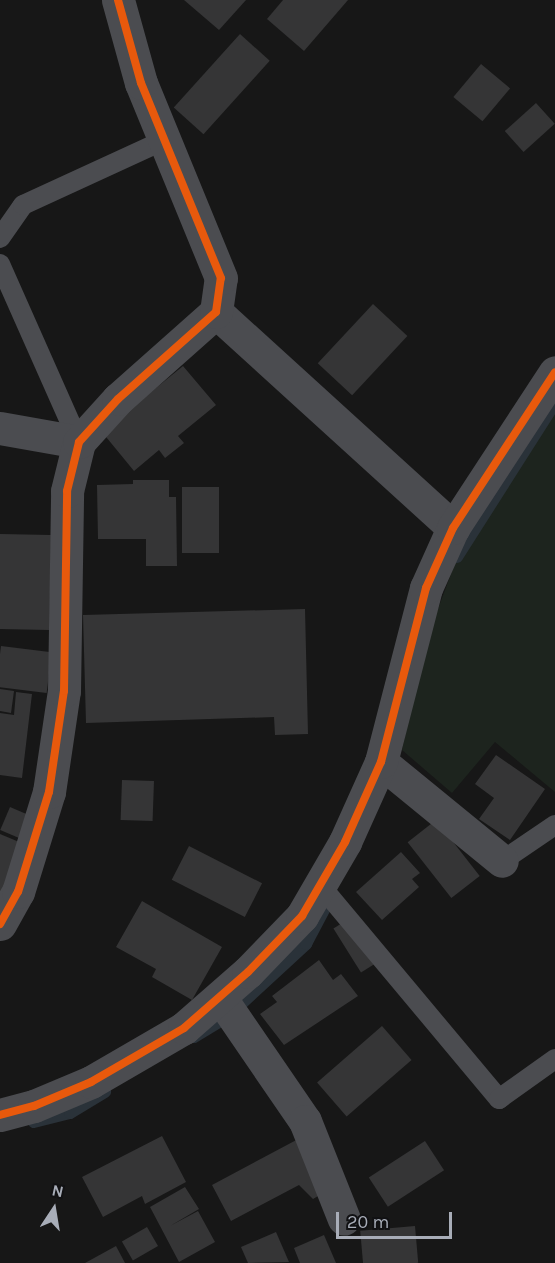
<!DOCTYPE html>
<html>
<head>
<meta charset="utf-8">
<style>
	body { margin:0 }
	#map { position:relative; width:555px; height:1263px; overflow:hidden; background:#171717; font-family:Karla,sans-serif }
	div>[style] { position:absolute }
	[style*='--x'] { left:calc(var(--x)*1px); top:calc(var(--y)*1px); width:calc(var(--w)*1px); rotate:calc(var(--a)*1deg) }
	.green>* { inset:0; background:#1d241e }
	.stream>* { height:12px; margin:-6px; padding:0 6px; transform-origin:6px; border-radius:6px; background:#2a3239 }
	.building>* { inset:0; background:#353536; transform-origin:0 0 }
	.lane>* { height:20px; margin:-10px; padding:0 10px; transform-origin:10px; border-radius:10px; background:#4b4c50 }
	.street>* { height:33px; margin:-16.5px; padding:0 16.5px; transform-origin:16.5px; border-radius:16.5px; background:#4b4c50 }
	.cycleway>* { height:8px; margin:-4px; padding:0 4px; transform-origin:4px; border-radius:4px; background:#e8590c }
	span { translate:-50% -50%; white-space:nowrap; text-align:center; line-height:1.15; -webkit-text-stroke:6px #111113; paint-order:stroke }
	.north { position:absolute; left:24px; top:1179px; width:60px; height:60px; -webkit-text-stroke:4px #111113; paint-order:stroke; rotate:12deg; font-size:16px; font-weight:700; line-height:24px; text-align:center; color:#a8adb8 }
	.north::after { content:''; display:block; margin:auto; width:21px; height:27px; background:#a8adb8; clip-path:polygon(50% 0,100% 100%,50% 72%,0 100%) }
	.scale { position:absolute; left:336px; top:1212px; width:116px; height:27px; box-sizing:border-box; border:3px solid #a8adb8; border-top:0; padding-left:8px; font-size:18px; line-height:21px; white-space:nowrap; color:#a8adb8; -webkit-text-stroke:4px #111113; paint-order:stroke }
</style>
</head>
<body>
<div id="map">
	<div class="green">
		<i style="clip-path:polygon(555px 394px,555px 792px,495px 742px,452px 793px,402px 750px,426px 641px,457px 558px)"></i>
	</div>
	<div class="stream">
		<i style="--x:457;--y:557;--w:183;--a:-57.5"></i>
		<i style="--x:194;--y:1037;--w:39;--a:-31"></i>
		<i style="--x:227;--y:1017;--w:108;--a:-42.7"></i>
		<i style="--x:306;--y:944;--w:41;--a:-62.2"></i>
		<i style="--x:34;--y:1122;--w:37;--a:-14"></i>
		<i style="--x:70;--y:1113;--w:41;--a:-31"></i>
	</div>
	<div class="building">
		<i style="clip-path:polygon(184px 0,246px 0,219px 30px)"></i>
		<i style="clip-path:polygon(283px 0,348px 0,304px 51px,267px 19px)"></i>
		<i style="left:240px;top:34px;width:40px;height:99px;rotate:42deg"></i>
		<i style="left:481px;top:64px;width:38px;height:43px;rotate:40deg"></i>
		<i style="left:536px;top:103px;width:28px;height:42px;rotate:48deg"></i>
		<i style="left:373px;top:304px;width:47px;height:81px;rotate:43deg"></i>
		<i style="clip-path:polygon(183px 366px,216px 405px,178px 436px,184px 443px,165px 458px,159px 450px,134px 471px,102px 432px)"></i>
		<i style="clip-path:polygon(133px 480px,169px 480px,169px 497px,176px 497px,177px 566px,146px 566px,146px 539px,98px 539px,97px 485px,133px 484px)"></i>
		<i style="left:182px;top:487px;width:37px;height:66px"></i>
		<i style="left:0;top:534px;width:51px;height:95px;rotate:1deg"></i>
		<i style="clip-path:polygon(305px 609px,308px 734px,275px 735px,274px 717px,86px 723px,83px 615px)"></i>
		<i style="left:1px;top:646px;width:51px;height:41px;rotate:7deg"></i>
		<i style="clip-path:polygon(0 689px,14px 691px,11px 713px,0 711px)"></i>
		<i style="clip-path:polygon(16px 692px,32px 694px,22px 778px,0 775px,0 713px,14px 715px)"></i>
		<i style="clip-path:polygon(496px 755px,545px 789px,510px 840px,479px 819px,494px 798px,475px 784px)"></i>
		<i style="left:122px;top:780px;width:32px;height:40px;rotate:2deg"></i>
		<i style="left:10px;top:807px;width:21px;height:25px;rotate:23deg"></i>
		<i style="left:436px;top:820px;width:71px;height:36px;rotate:52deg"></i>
		<i style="clip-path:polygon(0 834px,24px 844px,0 902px)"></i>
		<i style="left:189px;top:846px;width:82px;height:38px;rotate:27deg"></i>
		<i style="clip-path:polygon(401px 852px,420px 873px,412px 879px,419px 887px,382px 920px,356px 892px)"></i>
		<i style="clip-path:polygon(142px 901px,222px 947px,192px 1000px,152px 977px,156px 969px,116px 947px)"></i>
		<i style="left:347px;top:920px;width:52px;height:16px;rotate:58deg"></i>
		<i style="clip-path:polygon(319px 960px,333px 980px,341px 974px,358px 996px,284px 1045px,260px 1014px,277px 1002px,272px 996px)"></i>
		<i style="left:382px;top:1026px;width:45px;height:86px;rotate:49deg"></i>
		<i style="clip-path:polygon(162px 1136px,186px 1182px,145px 1204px,142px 1196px,103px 1217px,82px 1177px)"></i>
		<i style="clip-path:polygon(302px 1137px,330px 1189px,313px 1199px,299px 1185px,231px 1221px,212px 1185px)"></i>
		<i style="left:425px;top:1141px;width:35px;height:67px;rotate:57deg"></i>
		<i style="clip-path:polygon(185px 1187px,199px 1209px,170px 1226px,198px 1211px,215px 1242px,179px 1262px,150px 1207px)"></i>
		<i style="left:415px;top:1226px;width:37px;height:55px;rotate:85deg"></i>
		<i style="left:147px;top:1227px;width:22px;height:29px;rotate:60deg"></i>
		<i style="clip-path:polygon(276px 1232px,289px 1262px,248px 1263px,241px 1247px)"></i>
		<i style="clip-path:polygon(324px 1235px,336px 1263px,300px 1263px,294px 1248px)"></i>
		<i style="clip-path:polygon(116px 1246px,125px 1263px,85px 1263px)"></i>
	</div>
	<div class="lane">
		<i style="--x:0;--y:238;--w:40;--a:-55.1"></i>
		<i style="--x:23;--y:205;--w:155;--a:-24.7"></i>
		<i style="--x:0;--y:264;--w:195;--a:66.1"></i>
		<i style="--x:502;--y:861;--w:64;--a:-34.2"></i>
		<i style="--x:320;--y:885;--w:279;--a:50.1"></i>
		<i style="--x:499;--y:1099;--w:69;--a:-35.5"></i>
	</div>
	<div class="street">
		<i style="--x:216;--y:312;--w:321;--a:42.3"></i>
		<i style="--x:0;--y:428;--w:80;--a:10"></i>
		<i style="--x:381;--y:762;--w:156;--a:39.3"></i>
		<i style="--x:0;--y:924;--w:37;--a:-61"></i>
		<i style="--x:18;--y:892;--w:105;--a:-72.8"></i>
		<i style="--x:49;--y:792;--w:102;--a:-81.6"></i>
		<i style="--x:64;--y:691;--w:200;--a:-89.1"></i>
		<i style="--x:67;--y:491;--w:50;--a:-76.2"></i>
		<i style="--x:79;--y:442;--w:58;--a:-47.8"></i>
		<i style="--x:118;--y:399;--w:131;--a:-41.6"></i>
		<i style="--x:216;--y:312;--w:34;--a:-82"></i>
		<i style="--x:221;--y:278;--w:211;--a:-112.3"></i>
		<i style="--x:141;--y:83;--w:86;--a:-105.5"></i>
		<i style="--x:220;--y:997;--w:150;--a:55.6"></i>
		<i style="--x:305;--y:1121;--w:105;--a:68.3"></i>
		<i style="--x:0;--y:1115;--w:35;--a:-15"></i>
		<i style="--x:34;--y:1106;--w:62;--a:-22.8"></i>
		<i style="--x:91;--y:1082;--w:108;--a:-30.1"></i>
		<i style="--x:184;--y:1028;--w:85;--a:-41.2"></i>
		<i style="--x:248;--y:972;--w:78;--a:-46"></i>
		<i style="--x:302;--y:916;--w:86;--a:-59.8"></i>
		<i style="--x:345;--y:842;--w:88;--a:-65.8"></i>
		<i style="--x:381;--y:762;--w:180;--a:-75.5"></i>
		<i style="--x:426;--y:588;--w:66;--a:-65.8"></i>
		<i style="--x:453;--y:528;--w:186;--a:-56.8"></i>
	</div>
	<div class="cycleway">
		<i style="--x:0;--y:924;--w:37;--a:-61"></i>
		<i style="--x:18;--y:892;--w:105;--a:-72.8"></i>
		<i style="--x:49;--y:792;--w:102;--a:-81.6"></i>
		<i style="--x:64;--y:691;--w:200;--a:-89.1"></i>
		<i style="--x:67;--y:491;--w:50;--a:-76.2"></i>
		<i style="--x:79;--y:442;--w:58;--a:-47.8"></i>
		<i style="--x:118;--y:399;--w:131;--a:-41.6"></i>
		<i style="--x:216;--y:312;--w:34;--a:-82"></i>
		<i style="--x:221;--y:278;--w:211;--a:-112.3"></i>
		<i style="--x:141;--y:83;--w:86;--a:-105.5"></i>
		<i style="--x:0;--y:1115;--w:35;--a:-15"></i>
		<i style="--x:34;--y:1106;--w:62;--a:-22.8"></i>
		<i style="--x:91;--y:1082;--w:108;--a:-30.1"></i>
		<i style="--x:184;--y:1028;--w:85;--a:-41.2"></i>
		<i style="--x:248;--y:972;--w:78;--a:-46"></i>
		<i style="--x:302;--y:916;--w:86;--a:-59.8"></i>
		<i style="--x:345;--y:842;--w:88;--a:-65.8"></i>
		<i style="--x:381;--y:762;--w:180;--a:-75.5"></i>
		<i style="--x:426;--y:588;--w:66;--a:-65.8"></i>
		<i style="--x:453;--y:528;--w:186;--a:-56.8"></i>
	</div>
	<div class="north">N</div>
	<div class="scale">20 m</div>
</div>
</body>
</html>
